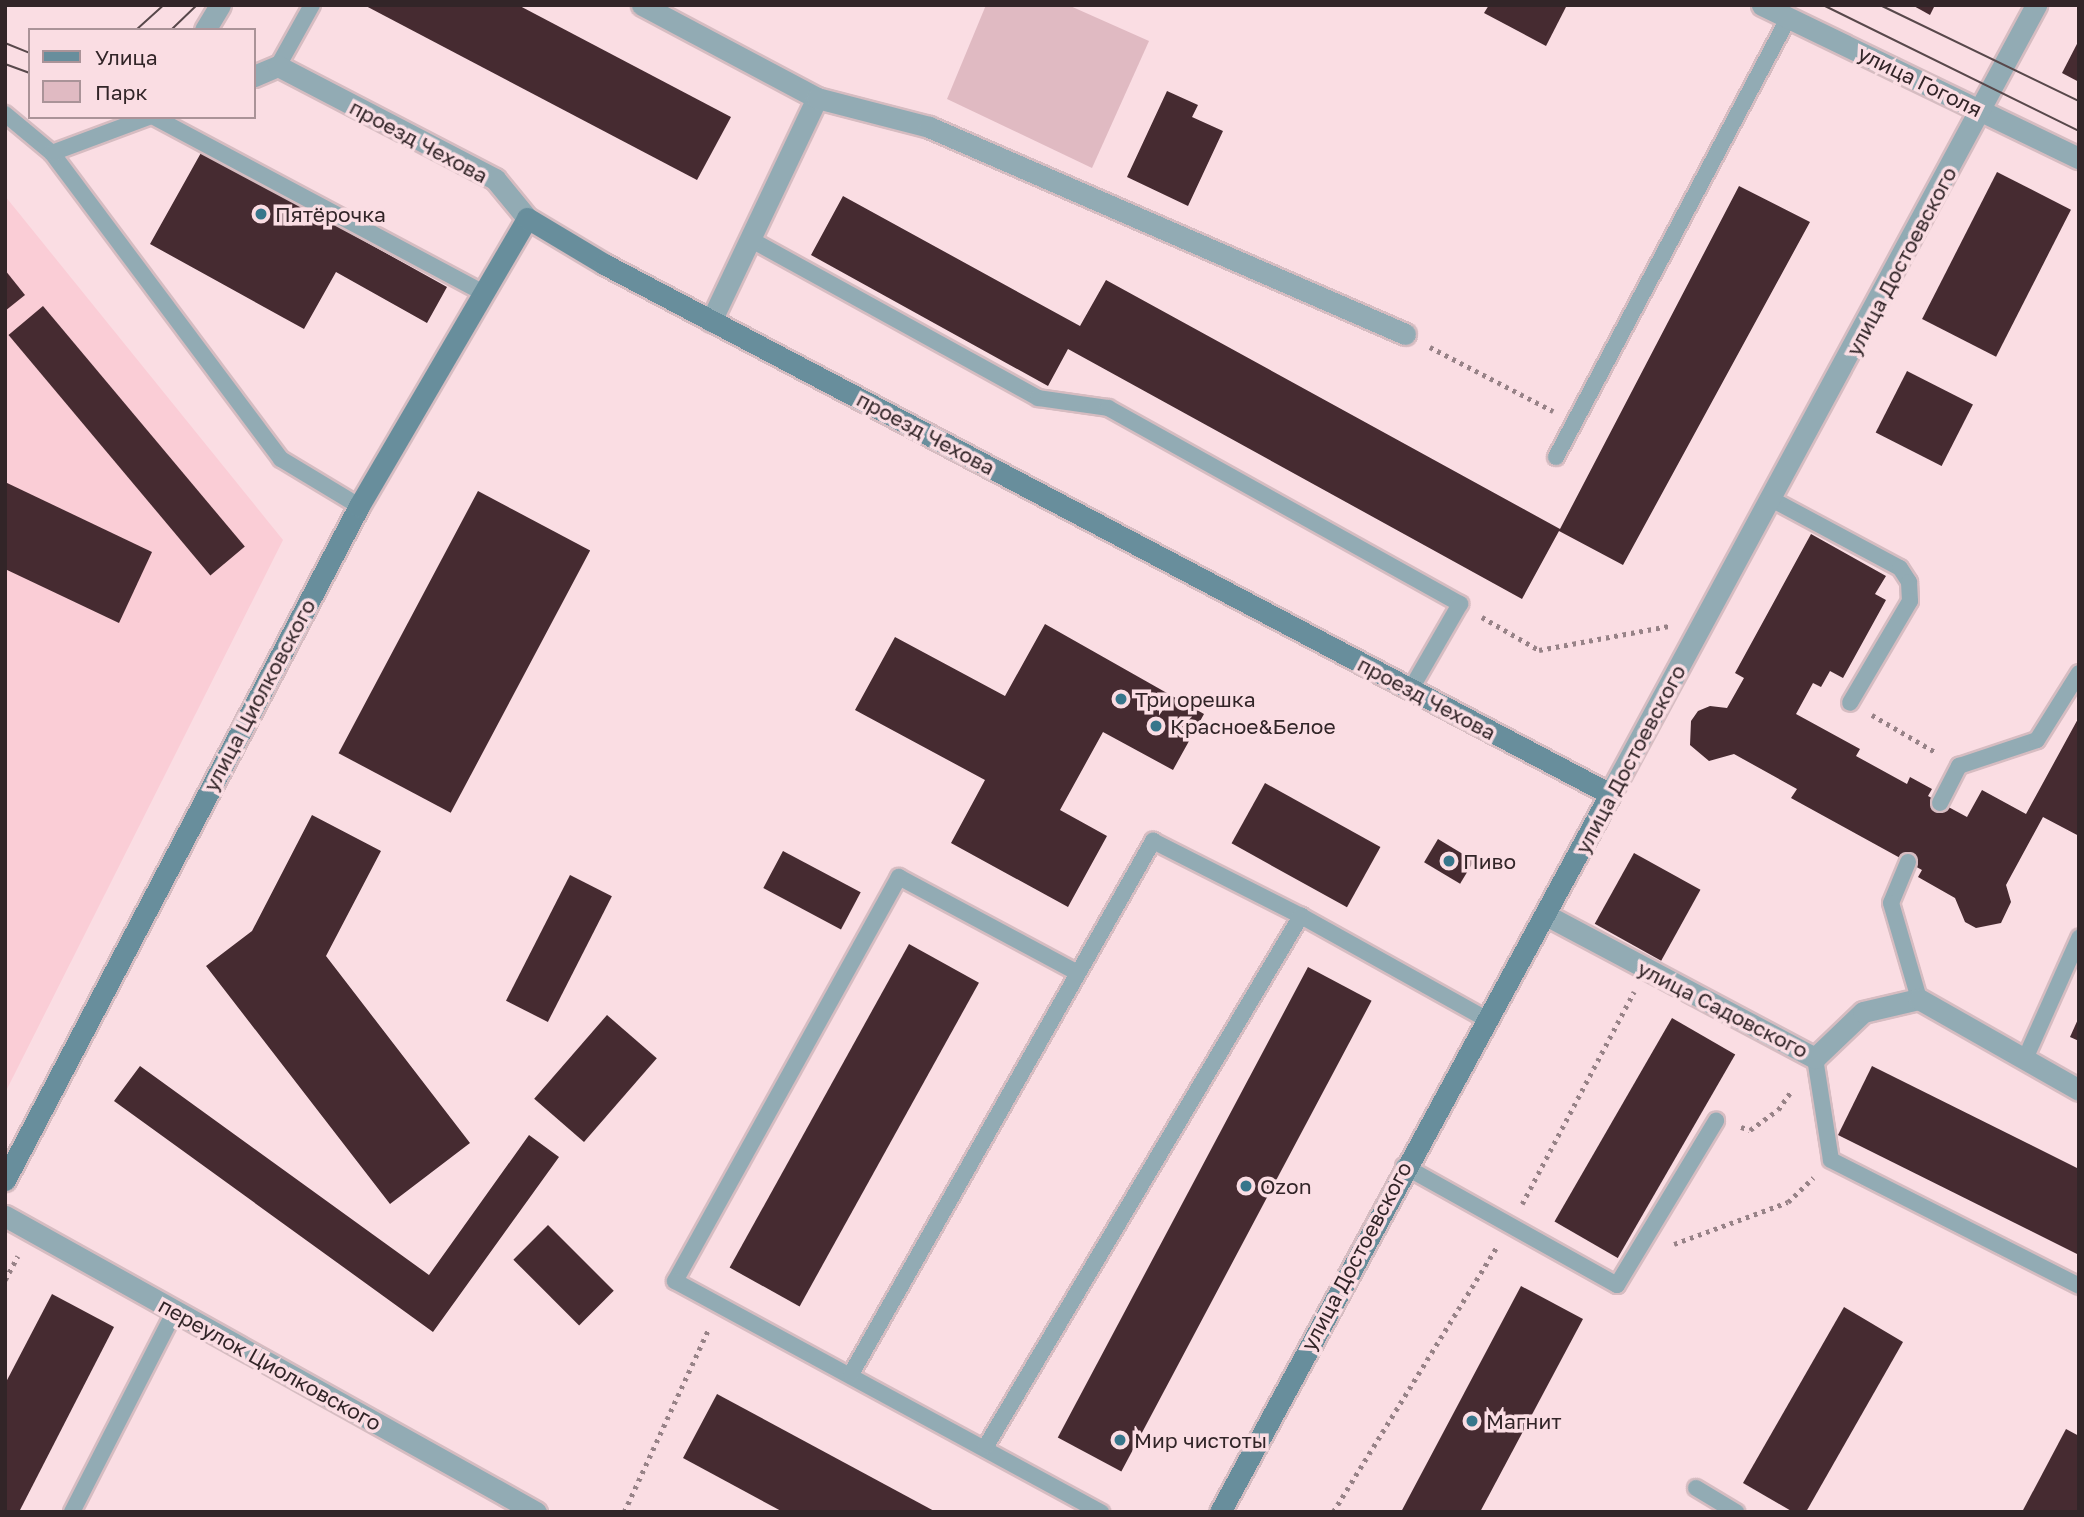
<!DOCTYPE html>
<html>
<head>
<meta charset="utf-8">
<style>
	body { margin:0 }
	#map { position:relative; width:2084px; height:1517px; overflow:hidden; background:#fadde3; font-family:"Golos Text",sans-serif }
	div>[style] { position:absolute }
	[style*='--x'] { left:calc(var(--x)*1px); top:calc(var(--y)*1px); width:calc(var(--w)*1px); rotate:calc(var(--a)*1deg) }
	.built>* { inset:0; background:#facdd6 }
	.green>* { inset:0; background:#e0bac2 }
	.building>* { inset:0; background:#462b31; transform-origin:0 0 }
	.path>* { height:4.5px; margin-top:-2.25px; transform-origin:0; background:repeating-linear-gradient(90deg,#978287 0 3.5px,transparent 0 8.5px) }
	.roads { filter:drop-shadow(2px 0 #d6bcc1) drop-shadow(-2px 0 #d6bcc1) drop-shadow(0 2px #d6bcc1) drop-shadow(0 -2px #d6bcc1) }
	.lane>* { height:16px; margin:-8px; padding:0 8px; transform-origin:8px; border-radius:8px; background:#92abb4 }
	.street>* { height:21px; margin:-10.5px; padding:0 10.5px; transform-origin:10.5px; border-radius:10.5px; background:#92abb4 }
	.secondary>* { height:21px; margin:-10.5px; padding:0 10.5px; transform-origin:10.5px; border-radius:10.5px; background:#688e9c }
	.tram>* { height:2px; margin:-1px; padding:0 1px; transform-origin:1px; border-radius:1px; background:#58484b }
	.dots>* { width:19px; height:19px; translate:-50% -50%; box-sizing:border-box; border:4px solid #fadde3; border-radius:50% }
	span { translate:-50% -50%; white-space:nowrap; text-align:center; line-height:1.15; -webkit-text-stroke:7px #fadde3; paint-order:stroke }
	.street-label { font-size:21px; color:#322528 }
	.poi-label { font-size:21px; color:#322528 }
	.left { translate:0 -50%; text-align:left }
	.frame { position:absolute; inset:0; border:7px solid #322528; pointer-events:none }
	.legend { position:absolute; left:28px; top:28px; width:228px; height:91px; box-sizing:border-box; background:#fadde3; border:2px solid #aa9398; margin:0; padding:9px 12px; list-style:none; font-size:21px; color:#322528 }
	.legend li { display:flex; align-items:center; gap:14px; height:35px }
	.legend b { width:35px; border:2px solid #aa9398 }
</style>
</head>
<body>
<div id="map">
	<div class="built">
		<i style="clip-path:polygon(5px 196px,283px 540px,5px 1093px)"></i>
	</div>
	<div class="green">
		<i style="clip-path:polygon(986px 5px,1068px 5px,1149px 41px,1092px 168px,947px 99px)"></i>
	</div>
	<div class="building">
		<i style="clip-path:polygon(364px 5px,518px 5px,731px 117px,697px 180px)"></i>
		<i style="clip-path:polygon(1489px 5px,1567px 5px,1546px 46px,1484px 13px)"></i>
		<i style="clip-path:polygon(1912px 5px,1935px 5px,1930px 15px)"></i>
		<i style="clip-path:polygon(2079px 40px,2079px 82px,2062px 73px)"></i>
		<i style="clip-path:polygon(1167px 91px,1198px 105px,1192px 117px,1223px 131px,1188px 206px,1127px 177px)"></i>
		<i style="clip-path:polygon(202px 151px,447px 287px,427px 323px,336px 272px,304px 329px,150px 244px)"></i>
		<i style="left:1997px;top:172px;width:83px;height:165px;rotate:27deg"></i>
		<i style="clip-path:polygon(1739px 186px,1810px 222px,1623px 565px,1559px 531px,1522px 599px,1068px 349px,1048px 386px,811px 255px,843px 196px,1080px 326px,1106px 280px,1560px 529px)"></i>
		<i style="clip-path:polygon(5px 270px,25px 295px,5px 311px)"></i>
		<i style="left:43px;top:306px;width:314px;height:45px;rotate:50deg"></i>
		<i style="left:1907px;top:371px;width:74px;height:69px;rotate:27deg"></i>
		<i style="clip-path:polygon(5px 482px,152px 552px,119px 623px,5px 569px)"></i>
		<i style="left:478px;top:491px;width:127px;height:297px;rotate:28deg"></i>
		<i style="clip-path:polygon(1811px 534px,1886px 576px,1875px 594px,1886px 600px,1843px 678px,1830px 671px,1821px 687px,1813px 683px,1796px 714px,1860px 749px,1856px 756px,1907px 784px,1910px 777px,1932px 789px,1928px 796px,1967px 817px,1982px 790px,2026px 814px,2079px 717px,2079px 836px,2043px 817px,2006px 885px,2011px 902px,2001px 923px,1976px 928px,1965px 922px,1955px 898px,1918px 877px,1922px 870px,1791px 798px,1797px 789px,1734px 754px,1709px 761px,1690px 745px,1691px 721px,1698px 711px,1710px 706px,1727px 708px,1744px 678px,1735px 673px)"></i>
		<i style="clip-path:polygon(1045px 624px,1204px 714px,1173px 770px,1103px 732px,1060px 810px,1107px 836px,1068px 907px,951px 843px,985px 780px,855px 710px,895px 637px,1005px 696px)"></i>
		<i style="left:1265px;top:783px;width:132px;height:69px;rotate:29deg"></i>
		<i style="clip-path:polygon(312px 815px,381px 851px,326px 956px,470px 1143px,390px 1204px,206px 966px,252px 931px)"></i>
		<i style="left:1438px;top:839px;width:42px;height:27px;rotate:31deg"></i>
		<i style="left:783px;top:851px;width:88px;height:42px;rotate:28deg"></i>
		<i style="left:1634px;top:853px;width:76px;height:81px;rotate:29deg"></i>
		<i style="left:570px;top:875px;width:47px;height:141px;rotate:27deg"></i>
		<i style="left:909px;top:944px;width:80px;height:370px;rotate:29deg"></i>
		<i style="left:1308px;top:967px;width:72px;height:533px;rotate:28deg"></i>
		<i style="left:607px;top:1015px;width:66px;height:111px;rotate:41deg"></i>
		<i style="clip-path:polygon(2079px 1017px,2079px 1041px,2070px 1037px)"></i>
		<i style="left:1672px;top:1018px;width:73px;height:235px;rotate:30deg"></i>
		<i style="clip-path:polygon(140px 1066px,429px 1275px,529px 1135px,559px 1157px,433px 1332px,114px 1101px)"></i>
		<i style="clip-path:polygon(1872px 1066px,2079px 1169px,2079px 1255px,1838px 1135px)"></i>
		<i style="left:548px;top:1225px;width:93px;height:49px;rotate:45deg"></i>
		<i style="clip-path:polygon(1521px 1286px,1583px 1319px,1480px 1512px,1401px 1512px)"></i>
		<i style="clip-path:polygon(52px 1294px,114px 1327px,19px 1512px,5px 1512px,5px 1384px)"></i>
		<i style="clip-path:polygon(1844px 1307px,1903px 1342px,1806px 1512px,1793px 1512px,1743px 1483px)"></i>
		<i style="clip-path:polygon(717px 1394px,936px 1512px,783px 1512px,683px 1458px)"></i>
		<i style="clip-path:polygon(2066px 1429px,2079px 1436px,2079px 1512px,2022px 1512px)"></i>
	</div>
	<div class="path">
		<i style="--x:1430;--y:347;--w:139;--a:27.5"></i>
		<i style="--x:1482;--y:617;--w:66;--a:30.1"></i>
		<i style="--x:1539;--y:650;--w:132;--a:-10.5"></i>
		<i style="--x:1872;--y:715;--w:75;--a:30.3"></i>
		<i style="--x:1741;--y:1127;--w:9;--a:18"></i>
		<i style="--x:1750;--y:1130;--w:34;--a:-36"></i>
		<i style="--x:1778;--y:1110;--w:24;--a:-55"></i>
		<i style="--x:1522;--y:1204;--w:240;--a:-62.2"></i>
		<i style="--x:1674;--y:1244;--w:121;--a:-20.2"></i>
		<i style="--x:1788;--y:1202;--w:35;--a:-44"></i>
		<i style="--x:5;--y:1280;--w:27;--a:-62"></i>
		<i style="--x:624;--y:1512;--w:203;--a:-65.2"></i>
		<i style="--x:1333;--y:1512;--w:310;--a:-58.3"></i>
	</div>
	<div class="roads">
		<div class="lane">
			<i style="--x:278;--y:66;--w:70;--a:-60.9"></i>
			<i style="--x:5;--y:114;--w:61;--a:39.7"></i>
			<i style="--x:52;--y:153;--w:382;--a:53.2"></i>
			<i style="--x:281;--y:459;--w:91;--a:31.1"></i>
			<i style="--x:154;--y:117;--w:376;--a:28.1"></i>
			<i style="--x:52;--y:153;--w:103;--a:-20.4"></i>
			<i style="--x:750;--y:239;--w:329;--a:28.9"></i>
			<i style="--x:1038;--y:398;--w:71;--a:8.1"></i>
			<i style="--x:1108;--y:408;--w:403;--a:29.1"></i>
			<i style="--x:1460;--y:604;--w:98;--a:120"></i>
			<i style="--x:1556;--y:457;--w:497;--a:-62.1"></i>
			<i style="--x:1773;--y:500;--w:144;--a:28.2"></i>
			<i style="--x:1900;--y:568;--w:17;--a:57"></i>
			<i style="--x:1909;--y:582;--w:19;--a:87"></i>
			<i style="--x:1910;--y:601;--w:118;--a:120.5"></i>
			<i style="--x:1940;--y:803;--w:42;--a:-62.8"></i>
			<i style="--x:1959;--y:766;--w:82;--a:-18.4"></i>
			<i style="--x:2037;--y:740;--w:79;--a:-57.9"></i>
			<i style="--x:1908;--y:862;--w:44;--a:112.5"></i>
			<i style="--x:1891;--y:903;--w:100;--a:73.7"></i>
			<i style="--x:1076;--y:972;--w:201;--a:-151.8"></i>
			<i style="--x:899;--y:877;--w:462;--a:119"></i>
			<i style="--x:675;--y:1281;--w:485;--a:28.5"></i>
			<i style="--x:1815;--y:1058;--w:103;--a:81.1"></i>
			<i style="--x:1831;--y:1160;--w:278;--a:26.9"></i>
			<i style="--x:2025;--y:1059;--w:133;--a:-65.9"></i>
			<i style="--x:1404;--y:1166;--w:244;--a:29.2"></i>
			<i style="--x:1617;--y:1285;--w:192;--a:-58.9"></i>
			<i style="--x:851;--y:1374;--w:613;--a:-60.46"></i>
			<i style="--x:1153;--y:841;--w:166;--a:26.9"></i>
			<i style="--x:1301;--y:916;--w:214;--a:29.1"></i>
			<i style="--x:986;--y:1446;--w:617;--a:-59.28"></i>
			<i style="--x:1696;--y:1488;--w:47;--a:31"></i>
			<i style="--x:72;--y:1512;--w:226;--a:-62.9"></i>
		</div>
		<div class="street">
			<i style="--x:642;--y:5;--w:198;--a:28"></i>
			<i style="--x:1762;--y:5;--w:352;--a:25.8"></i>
			<i style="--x:205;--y:30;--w:29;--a:-59"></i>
			<i style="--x:254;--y:76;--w:26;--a:-23"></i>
			<i style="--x:278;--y:66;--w:245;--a:27.5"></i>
			<i style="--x:495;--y:179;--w:50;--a:50.6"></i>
			<i style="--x:711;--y:321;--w:247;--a:-64.6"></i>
			<i style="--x:817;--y:98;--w:116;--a:14.5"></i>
			<i style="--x:929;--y:127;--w:519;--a:23.5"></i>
			<i style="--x:1610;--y:794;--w:897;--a:-61.63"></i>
			<i style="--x:1546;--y:915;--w:305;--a:28"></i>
			<i style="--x:1815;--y:1058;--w:66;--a:-43.8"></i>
			<i style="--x:1863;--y:1012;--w:57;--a:-13.1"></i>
			<i style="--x:1919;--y:999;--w:184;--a:29.6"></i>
			<i style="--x:5;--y:1216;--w:608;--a:29.14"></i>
		</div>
		<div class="secondary">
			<i style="--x:5;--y:1180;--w:761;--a:-62.29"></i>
			<i style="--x:359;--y:506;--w:333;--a:-59.7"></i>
			<i style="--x:527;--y:218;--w:90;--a:30.9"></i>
			<i style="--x:604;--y:264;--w:1137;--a:27.78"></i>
			<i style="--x:1610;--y:794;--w:817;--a:118.51"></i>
		</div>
	</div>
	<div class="tram">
		<i style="--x:1823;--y:5;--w:285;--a:26.2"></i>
		<i style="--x:1880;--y:5;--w:221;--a:25.8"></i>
		<i style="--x:136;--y:30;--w:38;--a:-42"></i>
		<i style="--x:171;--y:30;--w:36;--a:-44"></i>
		<i style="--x:5;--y:43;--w:27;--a:22"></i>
		<i style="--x:5;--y:64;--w:27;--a:20"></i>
	</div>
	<div class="dots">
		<i style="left:261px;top:214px;background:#37768b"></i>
		<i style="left:1121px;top:699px;background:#37768b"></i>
		<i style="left:1156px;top:726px;background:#37768b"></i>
		<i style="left:1449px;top:861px;background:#37768b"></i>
		<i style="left:1246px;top:1186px;background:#37768b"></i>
		<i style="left:1472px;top:1421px;background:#37768b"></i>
		<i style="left:1120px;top:1440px;background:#37768b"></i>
	</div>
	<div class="street-label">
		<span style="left:1920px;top:81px;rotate:26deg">улица Гоголя</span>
		<span style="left:419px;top:141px;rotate:28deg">проезд Чехова</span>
		<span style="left:1901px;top:261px;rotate:-62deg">улица Достоевского</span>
		<span style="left:926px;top:433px;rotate:28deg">проезд Чехова</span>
		<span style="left:259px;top:695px;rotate:-62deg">улица Циолковского</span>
		<span style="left:1427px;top:698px;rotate:28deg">проезд Чехова</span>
		<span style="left:1630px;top:759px;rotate:-62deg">улица Достоевского</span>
		<span style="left:1723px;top:1009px;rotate:27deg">улица Садовского</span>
		<span style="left:1356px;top:1256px;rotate:-62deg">улица Достоевского</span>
		<span style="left:270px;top:1364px;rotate:29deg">переулок Циолковского</span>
	</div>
	<div class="poi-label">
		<span class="left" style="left:275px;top:214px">Пятёрочка</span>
		<span class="left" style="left:1135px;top:699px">Три орешка</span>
		<span class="left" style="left:1170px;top:726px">Красное&amp;Белое</span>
		<span class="left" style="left:1463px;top:861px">Пиво</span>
		<span class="left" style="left:1260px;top:1186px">Ozon</span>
		<span class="left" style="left:1486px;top:1421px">Магнит</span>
		<span class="left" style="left:1134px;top:1440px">Мир чистоты</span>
	</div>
	<div class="frame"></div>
	<ul class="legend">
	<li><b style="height:9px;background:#688e9c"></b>Улица</li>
	<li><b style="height:19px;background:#e0bac2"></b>Парк</li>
	</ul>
</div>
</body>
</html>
